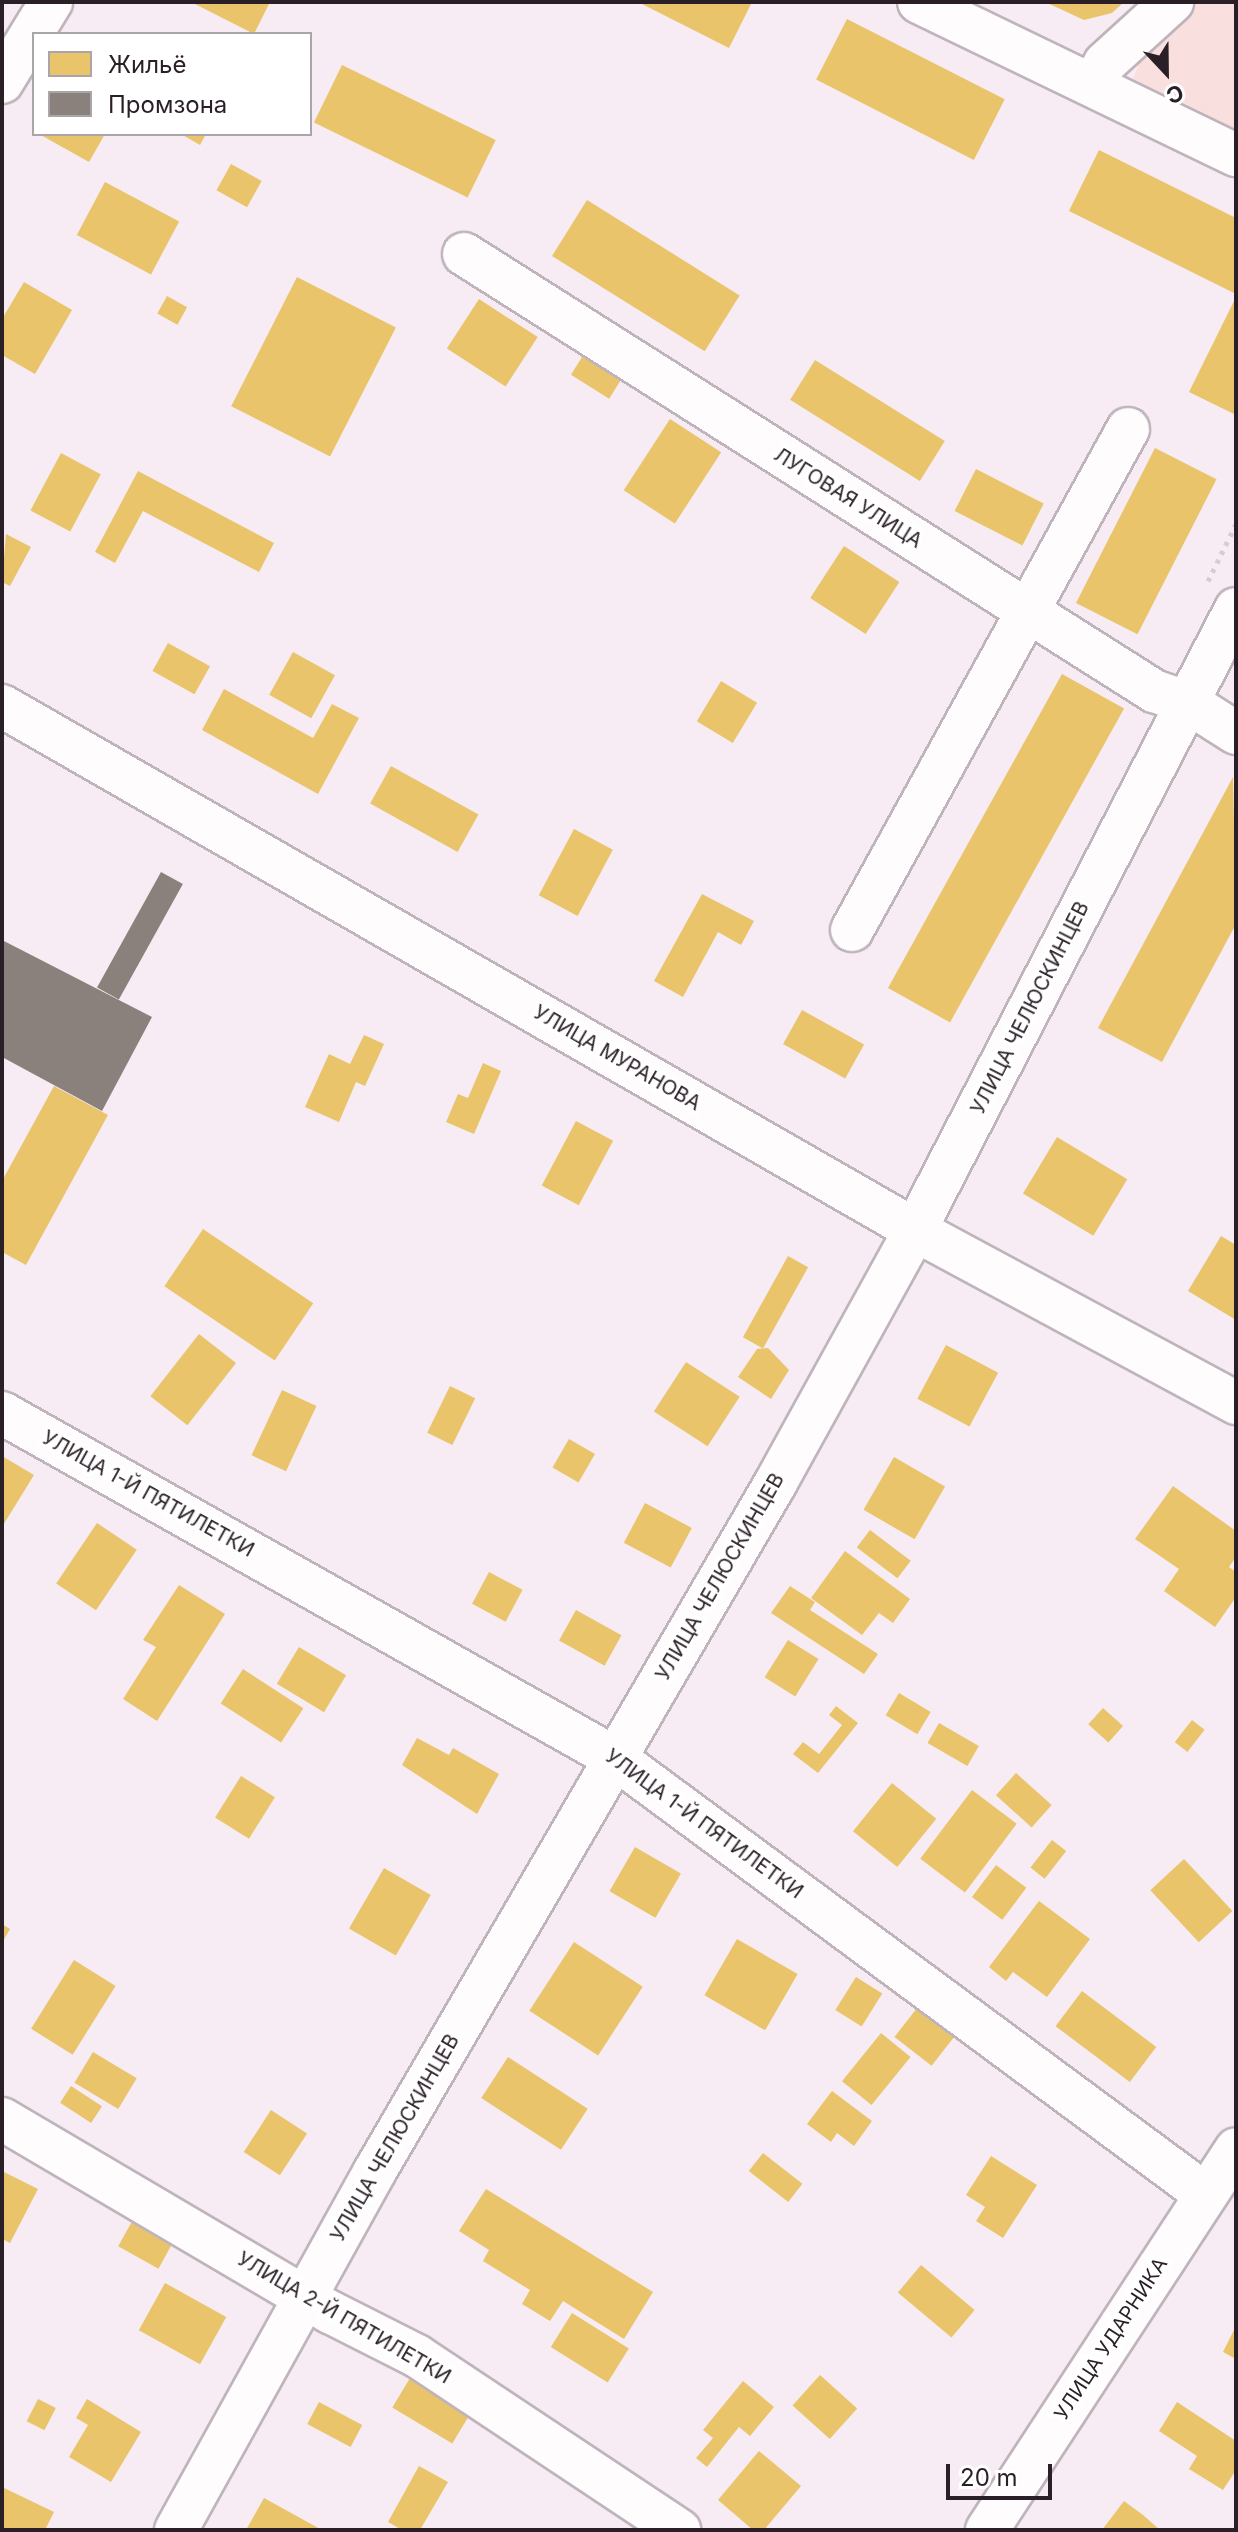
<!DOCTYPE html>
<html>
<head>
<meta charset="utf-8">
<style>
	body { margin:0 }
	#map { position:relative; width:1238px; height:2532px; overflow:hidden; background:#f7ecf3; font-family:Inter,sans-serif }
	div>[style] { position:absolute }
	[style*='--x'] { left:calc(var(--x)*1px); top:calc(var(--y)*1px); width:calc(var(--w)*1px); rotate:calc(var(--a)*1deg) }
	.green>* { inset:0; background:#f9e0de }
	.homes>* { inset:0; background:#e9c46a; transform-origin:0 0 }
	.industry>* { inset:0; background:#8a817c; transform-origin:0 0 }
	.path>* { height:5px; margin-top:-2.5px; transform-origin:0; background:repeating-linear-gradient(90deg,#d3ced1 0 4px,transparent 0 10px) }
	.roads { filter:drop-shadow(2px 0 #bfb4bb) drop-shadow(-2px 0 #bfb4bb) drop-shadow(0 2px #bfb4bb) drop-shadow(0 -2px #bfb4bb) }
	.minor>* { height:42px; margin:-21px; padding:0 21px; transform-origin:21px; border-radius:21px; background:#fefcfd }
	span { translate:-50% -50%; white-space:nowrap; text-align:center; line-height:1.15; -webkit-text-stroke:8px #fff; paint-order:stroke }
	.street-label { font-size:20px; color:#2b1f27 }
	.frame { position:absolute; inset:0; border:4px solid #2b1f27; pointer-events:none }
	.legend { position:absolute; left:32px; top:32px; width:280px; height:104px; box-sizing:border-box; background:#fff; border:2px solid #aaa5a9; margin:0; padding:10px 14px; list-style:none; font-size:24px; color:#2b1f27 }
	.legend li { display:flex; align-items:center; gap:16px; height:40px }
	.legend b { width:40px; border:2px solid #aaa5a9 }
	.north { position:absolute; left:1126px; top:32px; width:80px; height:80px; -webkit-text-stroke:6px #fff; paint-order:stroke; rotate:158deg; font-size:22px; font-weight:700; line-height:32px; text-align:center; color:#2b1f27 }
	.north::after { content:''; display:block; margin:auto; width:28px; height:36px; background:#2b1f27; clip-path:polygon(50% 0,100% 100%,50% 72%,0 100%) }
	.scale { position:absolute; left:946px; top:2464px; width:106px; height:36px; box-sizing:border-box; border:4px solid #2b1f27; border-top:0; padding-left:10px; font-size:24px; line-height:28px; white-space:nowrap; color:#2b1f27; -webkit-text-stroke:6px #fff; paint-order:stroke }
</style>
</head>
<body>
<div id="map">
	<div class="green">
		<i style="clip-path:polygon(1196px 2px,1236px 2px,1236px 138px,1144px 93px,1133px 78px,1143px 55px)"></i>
	</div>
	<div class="homes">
		<i style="clip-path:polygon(191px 2px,270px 2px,254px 34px)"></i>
		<i style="clip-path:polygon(638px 2px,752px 2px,729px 48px)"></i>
		<i style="clip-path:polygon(1045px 2px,1124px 2px,1112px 13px,1084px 20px)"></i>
		<i style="left:847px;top:19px;width:177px;height:68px;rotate:27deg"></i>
		<i style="left:342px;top:65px;width:171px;height:64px;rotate:26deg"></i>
		<i style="clip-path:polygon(39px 134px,105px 134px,89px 162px)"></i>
		<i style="clip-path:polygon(181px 134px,206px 134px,200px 145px)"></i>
		<i style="clip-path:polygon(1099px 150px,1236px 218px,1236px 294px,1069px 211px)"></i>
		<i style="left:231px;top:164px;width:35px;height:30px;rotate:29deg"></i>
		<i style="left:105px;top:182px;width:84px;height:60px;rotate:28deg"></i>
		<i style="left:587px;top:200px;width:180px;height:66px;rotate:32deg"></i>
		<i style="left:297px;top:277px;width:111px;height:145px;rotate:27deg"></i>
		<i style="clip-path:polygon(24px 282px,72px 310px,35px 374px,2px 355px,2px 319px)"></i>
		<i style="left:167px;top:296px;width:23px;height:20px;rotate:29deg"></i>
		<i style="clip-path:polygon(1236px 297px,1236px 415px,1189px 392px)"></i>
		<i style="left:479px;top:299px;width:70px;height:59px;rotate:33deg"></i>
		<i style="left:589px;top:346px;width:45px;height:34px;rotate:32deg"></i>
		<i style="left:815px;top:360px;width:153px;height:47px;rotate:32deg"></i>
		<i style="left:670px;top:419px;width:61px;height:85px;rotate:33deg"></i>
		<i style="left:1155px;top:448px;width:69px;height:174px;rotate:27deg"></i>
		<i style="left:61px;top:453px;width:45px;height:65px;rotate:28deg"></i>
		<i style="left:976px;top:469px;width:76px;height:47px;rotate:27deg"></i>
		<i style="clip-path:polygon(138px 471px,274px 543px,259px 572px,143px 511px,115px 563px,95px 552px)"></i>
		<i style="clip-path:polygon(6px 534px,31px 547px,10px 586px,2px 582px)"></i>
		<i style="left:844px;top:546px;width:66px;height:62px;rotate:33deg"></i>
		<i style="left:168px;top:643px;width:48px;height:32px;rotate:29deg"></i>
		<i style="left:293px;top:652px;width:48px;height:49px;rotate:29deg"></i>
		<i style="left:1062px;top:674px;width:71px;height:359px;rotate:29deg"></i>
		<i style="left:721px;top:681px;width:42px;height:47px;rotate:31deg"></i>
		<i style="clip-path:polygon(224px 689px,313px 738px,332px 704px,359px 718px,318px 794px,202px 730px)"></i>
		<i style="left:391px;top:766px;width:100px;height:43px;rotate:29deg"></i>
		<i style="clip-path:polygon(1233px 777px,1236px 924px,1162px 1062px,1098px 1028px)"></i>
		<i style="left:574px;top:829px;width:44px;height:75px;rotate:28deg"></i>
		<i style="clip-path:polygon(702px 894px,754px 921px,741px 945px,718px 932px,683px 997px,654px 981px)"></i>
		<i style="left:802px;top:1010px;width:71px;height:39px;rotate:29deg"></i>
		<i style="clip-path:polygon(364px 1035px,384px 1044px,365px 1086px,356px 1082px,339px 1122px,305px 1107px,329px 1054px,350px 1064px)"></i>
		<i style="clip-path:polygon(483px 1063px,501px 1071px,474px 1134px,446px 1122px,458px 1094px,468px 1098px)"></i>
		<i style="clip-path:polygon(54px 1086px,108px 1115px,26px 1265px,2px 1252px,2px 1181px)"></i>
		<i style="left:576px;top:1121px;width:42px;height:73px;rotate:28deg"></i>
		<i style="left:1057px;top:1137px;width:82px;height:66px;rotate:31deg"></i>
		<i style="left:203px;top:1229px;width:133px;height:69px;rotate:34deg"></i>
		<i style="clip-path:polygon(1221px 1236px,1236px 1245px,1236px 1320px,1188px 1291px)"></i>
		<i style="left:788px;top:1256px;width:23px;height:93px;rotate:29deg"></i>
		<i style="left:199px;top:1334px;width:47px;height:79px;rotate:38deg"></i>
		<i style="left:946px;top:1345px;width:59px;height:61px;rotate:28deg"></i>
		<i style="clip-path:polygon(768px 1348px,789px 1370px,771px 1399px,738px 1377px,757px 1349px)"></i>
		<i style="left:686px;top:1362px;width:64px;height:59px;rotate:33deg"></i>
		<i style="left:450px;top:1386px;width:28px;height:52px;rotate:26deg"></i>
		<i style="left:282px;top:1390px;width:38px;height:72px;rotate:25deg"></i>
		<i style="left:569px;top:1439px;width:30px;height:33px;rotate:30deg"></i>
		<i style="clip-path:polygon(2px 1456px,34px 1475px,2px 1527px)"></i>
		<i style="left:894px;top:1457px;width:59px;height:61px;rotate:30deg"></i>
		<i style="clip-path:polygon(1173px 1486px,1236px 1531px,1236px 1557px,1229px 1567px,1236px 1572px,1236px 1597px,1215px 1627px,1164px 1591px,1179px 1569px,1135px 1539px)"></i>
		<i style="left:645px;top:1503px;width:53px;height:45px;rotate:28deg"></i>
		<i style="left:97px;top:1523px;width:48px;height:73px;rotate:34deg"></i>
		<i style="left:870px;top:1530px;width:51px;height:22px;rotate:37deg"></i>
		<i style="clip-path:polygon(845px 1551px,910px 1599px,893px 1623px,879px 1613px,862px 1635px,811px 1598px)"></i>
		<i style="left:489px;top:1572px;width:38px;height:36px;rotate:28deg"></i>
		<i style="clip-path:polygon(179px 1585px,225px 1614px,157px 1721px,123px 1699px,156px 1647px,143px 1640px)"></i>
		<i style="clip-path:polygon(790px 1586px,815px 1602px,810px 1610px,878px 1654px,864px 1674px,771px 1613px)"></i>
		<i style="left:576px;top:1610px;width:52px;height:35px;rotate:29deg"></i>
		<i style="left:788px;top:1640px;width:36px;height:44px;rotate:32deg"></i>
		<i style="left:299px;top:1647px;width:55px;height:43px;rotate:31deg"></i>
		<i style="left:243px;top:1669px;width:72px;height:41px;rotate:33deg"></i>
		<i style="left:899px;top:1693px;width:37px;height:26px;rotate:31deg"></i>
		<i style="clip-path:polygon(836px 1706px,858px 1723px,818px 1773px,793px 1754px,803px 1742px,819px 1754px,842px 1725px,829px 1715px)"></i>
		<i style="left:1103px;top:1708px;width:27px;height:22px;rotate:42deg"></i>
		<i style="left:1192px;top:1720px;width:16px;height:28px;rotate:38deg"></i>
		<i style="left:939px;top:1723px;width:46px;height:23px;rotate:30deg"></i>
		<i style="clip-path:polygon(417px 1738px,449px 1755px,453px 1748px,499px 1774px,477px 1814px,402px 1765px)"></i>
		<i style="left:1016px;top:1773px;width:48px;height:30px;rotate:42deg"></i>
		<i style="left:241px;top:1776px;width:40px;height:49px;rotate:32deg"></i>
		<i style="left:892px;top:1783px;width:57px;height:62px;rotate:39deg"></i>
		<i style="left:972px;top:1790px;width:56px;height:86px;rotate:37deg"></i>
		<i style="left:1052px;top:1840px;width:18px;height:35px;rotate:38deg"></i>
		<i style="left:635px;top:1847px;width:53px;height:51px;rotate:30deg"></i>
		<i style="left:1184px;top:1859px;width:71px;height:46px;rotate:47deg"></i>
		<i style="left:996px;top:1865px;width:38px;height:40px;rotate:37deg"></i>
		<i style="left:384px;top:1868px;width:54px;height:70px;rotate:30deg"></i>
		<i style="clip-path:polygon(1039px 1901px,1090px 1939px,1047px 1997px,1013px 1972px,1006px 1981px,989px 1967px)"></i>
		<i style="clip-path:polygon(2px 1924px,10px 1929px,2px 1943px)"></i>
		<i style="left:737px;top:1939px;width:70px;height:65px;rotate:30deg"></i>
		<i style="left:574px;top:1942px;width:82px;height:82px;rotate:33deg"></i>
		<i style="left:74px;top:1960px;width:49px;height:81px;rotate:32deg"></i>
		<i style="left:856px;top:1977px;width:31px;height:39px;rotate:32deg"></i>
		<i style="left:1082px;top:1991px;width:93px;height:44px;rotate:37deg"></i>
		<i style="left:921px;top:2003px;width:47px;height:43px;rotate:38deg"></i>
		<i style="left:881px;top:2033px;width:38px;height:62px;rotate:39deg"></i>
		<i style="left:93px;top:2052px;width:51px;height:36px;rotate:31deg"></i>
		<i style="left:508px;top:2057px;width:95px;height:49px;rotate:33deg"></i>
		<i style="left:71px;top:2086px;width:37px;height:20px;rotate:33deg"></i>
		<i style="clip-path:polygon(832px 2091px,872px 2121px,854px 2146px,837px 2133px,831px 2142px,807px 2124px)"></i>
		<i style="left:271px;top:2110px;width:43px;height:50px;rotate:33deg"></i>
		<i style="left:763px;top:2153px;width:50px;height:23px;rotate:38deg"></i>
		<i style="clip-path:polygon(991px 2156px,1037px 2185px,1003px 2238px,976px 2221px,985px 2207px,966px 2195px)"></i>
		<i style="clip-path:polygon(2px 2171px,38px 2189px,10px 2243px,2px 2239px)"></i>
		<i style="clip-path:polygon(486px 2189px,653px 2292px,624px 2339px,563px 2301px,550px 2321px,522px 2304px,530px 2290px,483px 2261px,489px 2250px,459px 2231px)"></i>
		<i style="left:140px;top:2207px;width:46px;height:45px;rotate:29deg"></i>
		<i style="left:921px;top:2265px;width:70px;height:36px;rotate:40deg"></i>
		<i style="left:165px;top:2283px;width:70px;height:54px;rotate:29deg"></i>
		<i style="left:572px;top:2313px;width:67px;height:40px;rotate:32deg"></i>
		<i style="clip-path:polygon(1236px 2326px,1236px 2359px,1223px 2352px)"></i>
		<i style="left:416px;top:2368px;width:70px;height:46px;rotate:31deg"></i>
		<i style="left:820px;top:2375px;width:50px;height:41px;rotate:42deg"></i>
		<i style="clip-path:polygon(743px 2381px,774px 2407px,750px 2436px,739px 2427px,707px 2467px,696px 2458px,713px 2438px,703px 2430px)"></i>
		<i style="left:38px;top:2399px;width:20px;height:25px;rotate:27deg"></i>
		<i style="clip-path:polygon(87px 2399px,141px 2432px,111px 2482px,69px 2457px,88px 2425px,76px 2418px)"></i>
		<i style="left:319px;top:2402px;width:49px;height:25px;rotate:28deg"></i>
		<i style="clip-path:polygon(1177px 2402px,1236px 2441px,1236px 2470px,1223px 2490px,1189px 2469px,1197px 2456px,1159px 2431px)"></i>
		<i style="clip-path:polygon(759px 2451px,801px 2486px,764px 2530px,753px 2530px,718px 2500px)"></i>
		<i style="clip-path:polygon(419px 2466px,448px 2482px,420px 2530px,402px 2530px,388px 2522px)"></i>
		<i style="clip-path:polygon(2px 2487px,54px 2512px,45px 2530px,2px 2530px)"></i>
		<i style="clip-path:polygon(264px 2498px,322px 2530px,246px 2530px)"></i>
		<i style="clip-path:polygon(1124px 2501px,1143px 2515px,1160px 2530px,1102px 2530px)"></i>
	</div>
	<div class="industry">
		<i style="left:161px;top:872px;width:25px;height:132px;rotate:29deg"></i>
		<i style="clip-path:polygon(2px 940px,152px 1017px,102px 1111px,2px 1057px)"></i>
	</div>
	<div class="path">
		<i style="--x:1208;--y:581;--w:64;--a:-63.8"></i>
	</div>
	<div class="roads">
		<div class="minor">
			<i style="--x:919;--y:2;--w:352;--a:25.8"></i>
			<i style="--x:2;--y:82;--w:94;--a:-58.5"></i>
			<i style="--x:1093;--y:84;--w:24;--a:-60"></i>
			<i style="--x:1105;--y:63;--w:91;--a:-42.3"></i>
			<i style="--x:464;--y:254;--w:817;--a:32.35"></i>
			<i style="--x:1154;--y:691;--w:37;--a:19"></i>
			<i style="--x:1189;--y:703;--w:56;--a:32.6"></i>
			<i style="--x:2;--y:706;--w:1053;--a:29.85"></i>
			<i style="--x:915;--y:1230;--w:365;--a:28.3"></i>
			<i style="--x:852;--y:930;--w:572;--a:-61.15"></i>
			<i style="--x:2;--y:1413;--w:703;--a:29.37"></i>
			<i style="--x:615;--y:1758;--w:734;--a:36.46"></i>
			<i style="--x:2;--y:2119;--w:381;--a:30.5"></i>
			<i style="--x:330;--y:2312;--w:97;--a:26.8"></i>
			<i style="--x:417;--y:2356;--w:315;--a:33.6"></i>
			<i style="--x:176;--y:2530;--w:410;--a:-61"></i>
			<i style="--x:375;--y:2171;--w:795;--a:-59.79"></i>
			<i style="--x:775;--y:1484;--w:290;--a:-61.1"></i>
			<i style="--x:915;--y:1230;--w:699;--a:-62.67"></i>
			<i style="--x:987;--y:2530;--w:455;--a:-56.8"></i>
		</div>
	</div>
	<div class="street-label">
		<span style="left:848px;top:498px;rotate:32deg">ЛУГОВАЯ УЛИЦА</span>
		<span style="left:1030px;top:1008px;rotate:-63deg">УЛИЦА ЧЕЛЮСКИНЦЕВ</span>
		<span style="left:617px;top:1058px;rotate:30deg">УЛИЦА МУРАНОВА</span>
		<span style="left:148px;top:1494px;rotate:29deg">УЛИЦА 1-Й ПЯТИЛЕТКИ</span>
		<span style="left:720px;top:1577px;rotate:-60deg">УЛИЦА ЧЕЛЮСКИНЦЕВ</span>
		<span style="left:704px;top:1824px;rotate:36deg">УЛИЦА 1-Й ПЯТИЛЕТКИ</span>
		<span style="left:395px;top:2138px;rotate:-60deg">УЛИЦА ЧЕЛЮСКИНЦЕВ</span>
		<span style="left:344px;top:2318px;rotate:30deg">УЛИЦА 2-Й ПЯТИЛЕТКИ</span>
		<span style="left:1111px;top:2339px;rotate:-57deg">УЛИЦА УДАРНИКА</span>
	</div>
	<div class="frame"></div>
	<ul class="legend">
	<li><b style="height:22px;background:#e9c46a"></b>Жильё</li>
	<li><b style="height:22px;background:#8a817c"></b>Промзона</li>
	</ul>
	<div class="north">С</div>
	<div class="scale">20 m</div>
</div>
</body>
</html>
